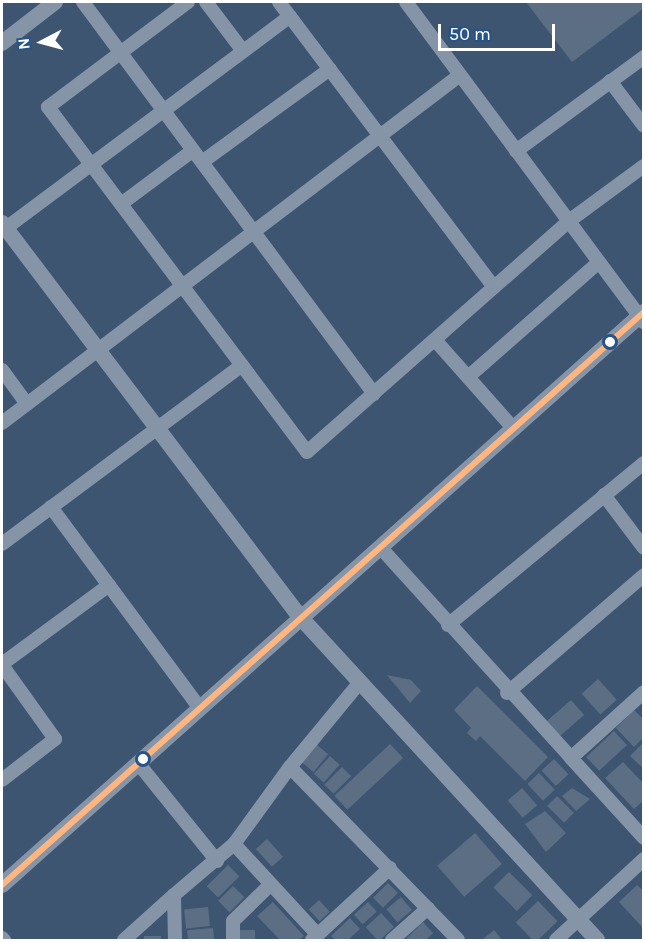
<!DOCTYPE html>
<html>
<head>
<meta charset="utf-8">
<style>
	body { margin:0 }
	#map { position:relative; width:645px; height:942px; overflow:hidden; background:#3e5572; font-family:Karla,sans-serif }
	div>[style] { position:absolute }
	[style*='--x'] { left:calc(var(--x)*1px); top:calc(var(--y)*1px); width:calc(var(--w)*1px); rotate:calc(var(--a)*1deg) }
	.building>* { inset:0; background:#5b6e84; transform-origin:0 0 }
	.minor>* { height:14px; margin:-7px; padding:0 7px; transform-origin:7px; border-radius:7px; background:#8595a7 }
	.tertiary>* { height:16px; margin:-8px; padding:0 8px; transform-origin:8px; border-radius:8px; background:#8595a7 }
	.bus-1>* { height:6px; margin:-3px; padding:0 3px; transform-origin:3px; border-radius:3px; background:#ffb580 }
	.dots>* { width:16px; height:16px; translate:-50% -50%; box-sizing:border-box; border:3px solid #285388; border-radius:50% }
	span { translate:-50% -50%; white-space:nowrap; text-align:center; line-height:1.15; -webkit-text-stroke:4.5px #285388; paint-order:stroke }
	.frame { position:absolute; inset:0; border:3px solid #fff; pointer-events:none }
	.north { position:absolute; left:12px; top:12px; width:60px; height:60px; -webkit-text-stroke:4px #285388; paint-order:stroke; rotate:264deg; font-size:16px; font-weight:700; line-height:24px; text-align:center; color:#fff }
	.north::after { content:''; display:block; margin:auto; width:21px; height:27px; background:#fff; clip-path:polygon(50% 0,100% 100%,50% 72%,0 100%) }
	.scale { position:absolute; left:438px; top:24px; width:117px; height:27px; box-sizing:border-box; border:3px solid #fff; border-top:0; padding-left:8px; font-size:18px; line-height:21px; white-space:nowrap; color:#fff; -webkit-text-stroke:4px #285388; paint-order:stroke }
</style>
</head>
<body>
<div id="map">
	<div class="building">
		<i style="clip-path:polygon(526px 2px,644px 2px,644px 8px,572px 62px)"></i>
		<i style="clip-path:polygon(387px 675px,411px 680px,421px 691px,410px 703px)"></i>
		<i style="left:598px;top:679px;width:28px;height:22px;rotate:48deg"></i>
		<i style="clip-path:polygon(477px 686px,548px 757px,525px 781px,480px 736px,476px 741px,467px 733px,471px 728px,454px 710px)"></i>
		<i style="left:571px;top:700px;width:20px;height:32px;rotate:49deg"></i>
		<i style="clip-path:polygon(634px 710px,644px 720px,644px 737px,634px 747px,616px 728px)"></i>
		<i style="left:614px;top:731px;width:19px;height:38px;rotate:47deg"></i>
		<i style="clip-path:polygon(644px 742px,644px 769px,630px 756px)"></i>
		<i style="left:316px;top:744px;width:16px;height:23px;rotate:40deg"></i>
		<i style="left:390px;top:744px;width:19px;height:76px;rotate:47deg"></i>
		<i style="left:330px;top:756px;width:13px;height:24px;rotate:42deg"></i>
		<i style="left:554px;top:759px;width:21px;height:17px;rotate:47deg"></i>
		<i style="clip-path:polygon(623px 762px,644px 784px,644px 800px,634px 809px,605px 778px)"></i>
		<i style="left:342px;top:767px;width:13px;height:25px;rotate:45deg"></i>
		<i style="left:539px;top:773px;width:23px;height:16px;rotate:47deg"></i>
		<i style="left:522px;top:788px;width:23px;height:19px;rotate:49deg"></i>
		<i style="clip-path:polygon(572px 788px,590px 799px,576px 811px,562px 796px)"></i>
		<i style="left:557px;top:796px;width:24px;height:14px;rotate:45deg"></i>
		<i style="clip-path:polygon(545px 811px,566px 833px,546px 852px,525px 824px)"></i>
		<i style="left:475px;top:833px;width:41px;height:50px;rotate:49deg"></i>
		<i style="left:267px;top:839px;width:24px;height:15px;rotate:48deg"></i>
		<i style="left:228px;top:865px;width:16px;height:30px;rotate:45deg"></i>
		<i style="left:509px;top:872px;width:33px;height:22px;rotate:45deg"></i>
		<i style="left:388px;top:883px;width:14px;height:21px;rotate:45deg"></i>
		<i style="clip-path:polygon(637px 885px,644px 892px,644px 929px,619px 902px)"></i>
		<i style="left:233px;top:886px;width:16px;height:21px;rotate:45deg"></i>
		<i style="left:401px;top:897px;width:17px;height:19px;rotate:50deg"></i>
		<i style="left:319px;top:900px;width:16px;height:14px;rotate:47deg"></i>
		<i style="left:538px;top:901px;width:28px;height:31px;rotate:46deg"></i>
		<i style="clip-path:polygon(273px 902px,304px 936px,299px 940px,280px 940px,257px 916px)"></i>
		<i style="left:368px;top:902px;width:13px;height:19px;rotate:48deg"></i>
		<i style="left:208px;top:907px;width:19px;height:24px;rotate:84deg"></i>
		<i style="left:381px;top:913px;width:19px;height:21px;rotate:47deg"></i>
		<i style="clip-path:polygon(350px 918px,360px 929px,348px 940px,336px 940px,331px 936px)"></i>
		<i style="clip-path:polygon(423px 922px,433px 933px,426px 940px,405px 940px)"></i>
		<i style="left:213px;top:928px;width:12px;height:26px;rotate:85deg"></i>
		<i style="left:240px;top:930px;width:15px;height:10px"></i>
		<i style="clip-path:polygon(494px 930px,502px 940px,482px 940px)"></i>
		<i style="left:144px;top:936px;width:17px;height:4px"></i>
	</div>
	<div class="minor">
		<i style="--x:83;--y:2;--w:488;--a:53.4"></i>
		<i style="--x:188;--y:2;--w:175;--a:143.1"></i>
		<i style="--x:48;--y:107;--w:431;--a:53.1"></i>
		<i style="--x:307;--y:452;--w:349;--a:-41.4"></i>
		<i style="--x:569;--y:221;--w:93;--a:-36.3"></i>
		<i style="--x:206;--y:2;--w:61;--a:52.9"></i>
		<i style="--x:279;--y:2;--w:357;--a:53"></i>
		<i style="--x:406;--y:2;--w:399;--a:53.4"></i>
		<i style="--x:610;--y:81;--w:56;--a:52.9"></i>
		<i style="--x:516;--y:151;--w:159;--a:-36.3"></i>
		<i style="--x:202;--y:162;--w:158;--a:-36"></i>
		<i style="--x:121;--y:204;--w:89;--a:-36.7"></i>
		<i style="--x:2;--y:231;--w:359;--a:-36.7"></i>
		<i style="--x:435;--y:340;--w:118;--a:48.4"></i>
		<i style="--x:2;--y:370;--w:42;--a:53.7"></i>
		<i style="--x:468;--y:377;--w:174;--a:-41.3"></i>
		<i style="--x:2;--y:423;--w:575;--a:-37.23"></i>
		<i style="--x:604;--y:495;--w:66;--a:53"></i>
		<i style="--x:51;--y:507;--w:250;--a:53.5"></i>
		<i style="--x:2;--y:544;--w:299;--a:-36.7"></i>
		<i style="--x:380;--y:547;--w:285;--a:47.8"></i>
		<i style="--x:448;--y:625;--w:254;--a:-39.6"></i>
		<i style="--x:2;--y:664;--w:133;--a:-36.4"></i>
		<i style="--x:2;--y:665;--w:91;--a:54.4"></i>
		<i style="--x:55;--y:739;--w:67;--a:142.3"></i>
		<i style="--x:644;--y:692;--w:98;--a:137.9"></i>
		<i style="--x:571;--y:758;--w:108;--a:47.6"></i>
		<i style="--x:507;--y:693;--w:181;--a:-40.7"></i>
		<i style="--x:138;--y:763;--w:126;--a:51.1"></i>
		<i style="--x:290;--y:767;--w:110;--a:-50.5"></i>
		<i style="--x:234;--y:844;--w:124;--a:47.3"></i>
		<i style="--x:2;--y:938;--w:3;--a:45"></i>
		<i style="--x:124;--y:940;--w:67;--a:-42"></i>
		<i style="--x:175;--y:940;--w:45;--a:-91.3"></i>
		<i style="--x:174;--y:895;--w:79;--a:-40.4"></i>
		<i style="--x:234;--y:844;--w:95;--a:-54"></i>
		<i style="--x:290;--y:767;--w:241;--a:45.8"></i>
		<i style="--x:233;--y:940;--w:19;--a:-90"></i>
		<i style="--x:233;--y:921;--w:52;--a:-44.2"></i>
		<i style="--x:312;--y:940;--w:106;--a:-42.7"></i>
		<i style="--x:392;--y:940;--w:48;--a:-41.6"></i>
		<i style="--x:556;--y:940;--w:120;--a:-42.6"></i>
	</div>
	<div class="tertiary">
		<i style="--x:2;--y:43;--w:67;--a:-37.7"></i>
		<i style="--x:2;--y:223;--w:497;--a:52.9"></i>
		<i style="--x:302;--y:619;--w:436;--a:47.4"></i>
		<i style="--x:2;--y:885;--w:861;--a:-41.75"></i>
	</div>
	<div class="bus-1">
		<i style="--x:2;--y:885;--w:861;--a:-41.75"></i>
	</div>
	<div class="dots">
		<i style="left:610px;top:342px;background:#fff"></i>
		<i style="left:143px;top:759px;background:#fff"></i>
	</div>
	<div class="frame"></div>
	<div class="north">N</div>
	<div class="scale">50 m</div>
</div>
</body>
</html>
